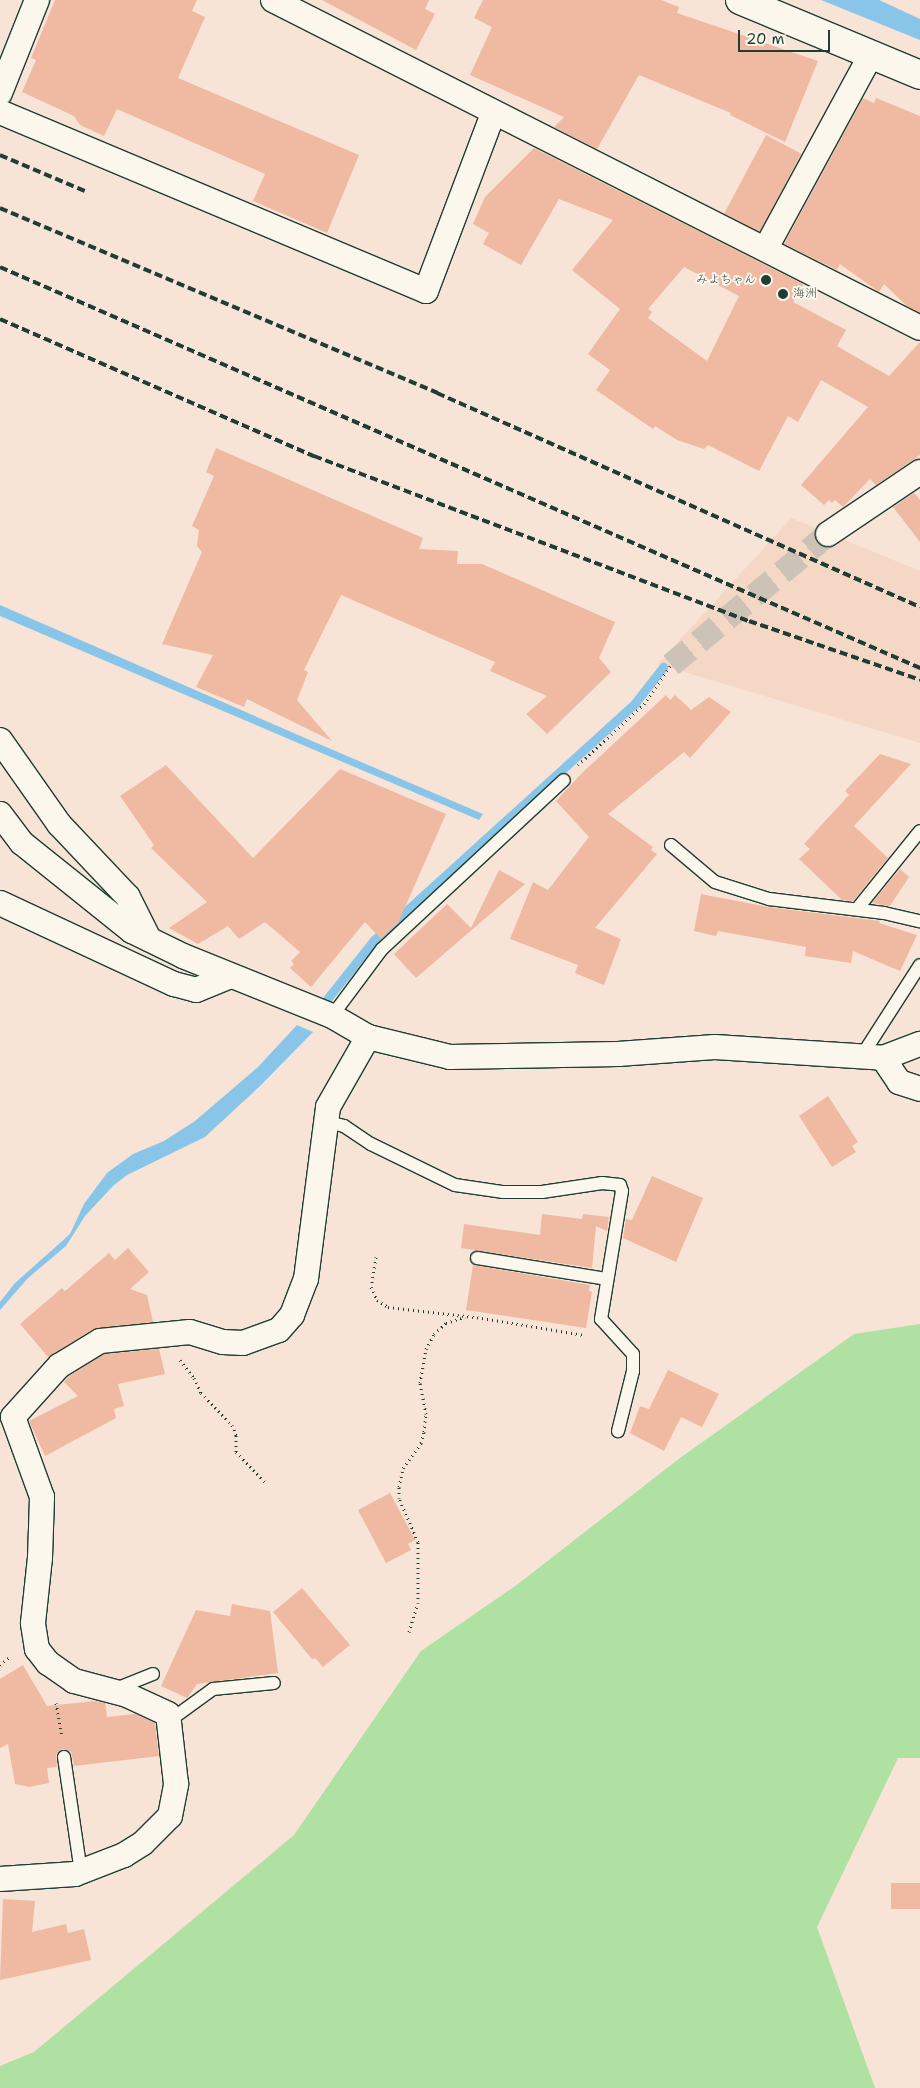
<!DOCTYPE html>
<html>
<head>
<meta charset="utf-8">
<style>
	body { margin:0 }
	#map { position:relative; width:920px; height:2088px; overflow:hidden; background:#f7e4d6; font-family:"Shantell Sans","Klee One",sans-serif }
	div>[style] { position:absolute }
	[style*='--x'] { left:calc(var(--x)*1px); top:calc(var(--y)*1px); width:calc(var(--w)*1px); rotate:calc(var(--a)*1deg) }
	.built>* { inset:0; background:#f5d7c6 }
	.green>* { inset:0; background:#afe1a2 }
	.water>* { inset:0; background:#89c5e9 }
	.stream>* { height:9px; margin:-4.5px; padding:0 4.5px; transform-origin:4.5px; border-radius:4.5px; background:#89c5e9 }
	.building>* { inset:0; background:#efb9a2; transform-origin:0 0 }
	.minor-tunnel>* { height:24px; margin-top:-12px; transform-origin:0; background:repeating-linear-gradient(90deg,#ccc3b6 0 24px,transparent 0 36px) }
	.path>* { height:3px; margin-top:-1.5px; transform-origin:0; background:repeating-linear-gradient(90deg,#1f3d34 0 1px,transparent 0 5px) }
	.roads { filter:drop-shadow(1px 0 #1f3d34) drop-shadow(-1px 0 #1f3d34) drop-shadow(0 1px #1f3d34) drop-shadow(0 -1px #1f3d34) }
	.service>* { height:12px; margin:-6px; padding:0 6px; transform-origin:6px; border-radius:6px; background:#fbf7ec }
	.minor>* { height:24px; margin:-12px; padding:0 12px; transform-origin:12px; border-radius:12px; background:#fbf7ec }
	.primary>* { height:28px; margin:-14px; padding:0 14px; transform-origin:14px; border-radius:14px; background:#fbf7ec }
	.rail>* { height:4px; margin-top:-2px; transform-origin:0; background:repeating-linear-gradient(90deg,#1f3d34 0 8px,transparent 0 12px) }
	.dots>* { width:14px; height:14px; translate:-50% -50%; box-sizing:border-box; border:2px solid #fbf7ec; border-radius:50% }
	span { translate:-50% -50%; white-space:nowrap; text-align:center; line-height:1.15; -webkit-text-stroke:4px #fbf7ec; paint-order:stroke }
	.poi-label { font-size:12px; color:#1f3d34 }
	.right { translate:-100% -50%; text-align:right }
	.left { translate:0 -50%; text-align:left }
	.scale { position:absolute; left:738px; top:30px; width:92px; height:22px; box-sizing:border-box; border:2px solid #1f3d34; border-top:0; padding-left:6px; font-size:15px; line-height:18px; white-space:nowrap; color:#1f3d34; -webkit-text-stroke:4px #fbf7ec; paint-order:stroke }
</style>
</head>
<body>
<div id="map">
	<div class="built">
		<i style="clip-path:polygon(791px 518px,920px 571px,920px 743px,658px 664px)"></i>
	</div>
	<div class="green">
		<i style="clip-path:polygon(920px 1324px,920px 1758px,898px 1758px,817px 1927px,875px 2088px,0 2088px,0 2066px,34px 2052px,294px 1835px,421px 1651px,518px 1584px,680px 1458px,854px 1334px)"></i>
	</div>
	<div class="water">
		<i style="clip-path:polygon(821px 0,879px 0,920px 19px,920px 40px)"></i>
		<i style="clip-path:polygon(0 605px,312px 741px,483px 814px,479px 820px,0 616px)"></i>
		<i style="clip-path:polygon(297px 1025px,313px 1032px,261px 1085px,205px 1137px,127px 1175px,113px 1186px,85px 1216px,66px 1246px,28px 1278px,0 1310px,0 1302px,15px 1283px,70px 1234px,84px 1204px,107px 1173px,133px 1154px,164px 1141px,195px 1121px,258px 1067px)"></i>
	</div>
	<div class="stream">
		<i style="--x:327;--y:999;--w:75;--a:-51.5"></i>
		<i style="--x:374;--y:940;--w:353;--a:-42.2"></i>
		<i style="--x:635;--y:703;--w:46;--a:-52.1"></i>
	</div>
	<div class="building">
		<i style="clip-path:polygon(55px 0,197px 0,192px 11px,205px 17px,178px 78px,359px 155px,327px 233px,253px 201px,265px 174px,117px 109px,104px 136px,80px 125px,74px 116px,22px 92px,36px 60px,31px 58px)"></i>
		<i style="clip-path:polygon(322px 0,429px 0,425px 9px,435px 14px,416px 50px)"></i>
		<i style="clip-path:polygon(483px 0,661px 0,679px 7px,677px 13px,818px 61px,785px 142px,730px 115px,731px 113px,639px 75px,597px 149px,554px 127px,564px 117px,470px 75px,492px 27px,474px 18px)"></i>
		<i style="clip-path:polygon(863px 98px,874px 103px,876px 98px,920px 116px,920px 313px,907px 306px,884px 284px,879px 292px,840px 264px,837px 270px,784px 244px)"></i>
		<i style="left:766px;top:135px;width:40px;height:89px;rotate:28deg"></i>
		<i style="clip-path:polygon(evenodd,534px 148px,803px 284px,793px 302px,846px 330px,837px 346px,889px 376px,920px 342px,920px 455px,876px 485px,870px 479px,843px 507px,835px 500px,832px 503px,829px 500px,824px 505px,801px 485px,868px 407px,821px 380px,798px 422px,788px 416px,759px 471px,708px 445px,704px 449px,677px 440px,655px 426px,653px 429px,596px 390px,610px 370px,588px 354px,620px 309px,572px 270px,613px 220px,559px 199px,521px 265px,483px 244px,489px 233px,473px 224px,485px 197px,534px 148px,684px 267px,739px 296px,707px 361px,648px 318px,652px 312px,648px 309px,684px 267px)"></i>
		<i style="clip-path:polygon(216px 448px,423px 538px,419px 549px,458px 551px,457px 564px,482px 564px,615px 622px,599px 658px,611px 672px,547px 734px,526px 714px,547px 696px,490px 671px,495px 662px,341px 595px,304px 670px,308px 672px,297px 700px,332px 741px,247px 699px,244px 707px,196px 687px,213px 655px,162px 644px,202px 552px,197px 546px,199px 530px,192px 526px,214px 476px,206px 472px)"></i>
		<i style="clip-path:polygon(914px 493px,920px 500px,920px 542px,893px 507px)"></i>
		<i style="clip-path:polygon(666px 695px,670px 700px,675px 695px,691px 710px,709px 697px,731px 712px,690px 758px,684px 752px,608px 814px,653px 847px,651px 850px,657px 854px,595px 928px,621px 939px,604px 985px,575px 973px,578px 965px,510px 939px,533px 882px,548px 890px,589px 837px,556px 801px,581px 774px)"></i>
		<i style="clip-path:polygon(880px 754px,911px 764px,854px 826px,888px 858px,853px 901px,842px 900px,799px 859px,810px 849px,804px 844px,849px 795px,845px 791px)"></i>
		<i style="clip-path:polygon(166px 765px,253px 858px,340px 769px,446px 814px,398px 923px,381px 939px,365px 922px,311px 987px,290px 968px,294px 964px,291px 961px,300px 952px,265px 922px,239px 939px,228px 926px,198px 944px,169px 928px,207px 902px,151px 848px,154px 845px,120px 796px)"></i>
		<i style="clip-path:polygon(900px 869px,909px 877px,890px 906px,872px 903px)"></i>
		<i style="clip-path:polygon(499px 870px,525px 884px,416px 978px,394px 954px,447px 904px,471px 928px)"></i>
		<i style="clip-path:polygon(701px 894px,768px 907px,880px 921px,879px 923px,917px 935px,900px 971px,853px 951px,851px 963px,805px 956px,806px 947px,718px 931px,716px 936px,694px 931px)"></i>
		<i style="clip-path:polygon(828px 1096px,858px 1142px,852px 1146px,856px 1152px,832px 1167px,799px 1116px)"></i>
		<i style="clip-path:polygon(652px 1176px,703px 1198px,676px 1262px,623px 1238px,626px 1219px,632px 1220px)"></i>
		<i style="clip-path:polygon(542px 1214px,582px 1219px,583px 1214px,609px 1217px,607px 1231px,596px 1226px,592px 1268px,461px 1248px,464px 1224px,540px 1235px)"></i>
		<i style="clip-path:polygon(128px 1248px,149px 1272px,130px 1289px,147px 1295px,153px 1322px,93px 1329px,48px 1357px,20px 1324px,62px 1288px,65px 1291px,109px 1253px,115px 1260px)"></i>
		<i style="clip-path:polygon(473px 1265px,590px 1285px,589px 1291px,592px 1292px,586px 1328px,466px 1310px)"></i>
		<i style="clip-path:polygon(159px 1349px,165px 1374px,118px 1384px,124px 1406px,114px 1409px,116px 1418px,45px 1456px,29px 1421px,78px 1396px,64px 1382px,68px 1377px,104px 1354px)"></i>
		<i style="clip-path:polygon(668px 1370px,719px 1394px,702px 1427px,681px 1417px,664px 1451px,630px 1433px,640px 1406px,649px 1409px)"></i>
		<i style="clip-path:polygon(390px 1493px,415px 1540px,408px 1544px,411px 1550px,386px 1563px,358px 1510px)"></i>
		<i style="clip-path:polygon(302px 1588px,350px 1645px,323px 1667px,315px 1658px,312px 1659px,273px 1612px)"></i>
		<i style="clip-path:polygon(232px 1604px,270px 1611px,278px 1673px,197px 1684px,187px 1698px,161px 1686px,196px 1610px,230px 1616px)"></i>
		<i style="clip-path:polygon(23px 1665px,47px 1706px,95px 1701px,105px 1703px,107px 1717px,135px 1714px,155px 1723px,159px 1756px,74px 1766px,71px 1752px,62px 1749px,56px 1754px,57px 1767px,47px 1768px,49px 1783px,29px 1787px,15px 1784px,8px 1744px,0 1748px,0 1679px)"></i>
		<i style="left:920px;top:1883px;width:26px;height:29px;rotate:90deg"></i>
		<i style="clip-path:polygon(3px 1899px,35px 1901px,32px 1932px,66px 1924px,68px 1933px,84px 1929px,91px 1960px,0 1980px)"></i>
	</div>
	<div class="minor-tunnel">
		<i style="--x:671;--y:665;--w:204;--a:-39.8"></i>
	</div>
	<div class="path">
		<i style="--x:578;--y:765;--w:90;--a:-42.7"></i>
		<i style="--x:644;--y:704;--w:47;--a:-55.3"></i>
		<i style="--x:376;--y:1257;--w:30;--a:99"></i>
		<i style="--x:371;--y:1287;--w:14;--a:65"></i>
		<i style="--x:377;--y:1300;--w:13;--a:32"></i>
		<i style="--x:388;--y:1307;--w:95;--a:6.7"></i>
		<i style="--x:482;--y:1318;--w:103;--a:9.5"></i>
		<i style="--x:180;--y:1360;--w:23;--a:52"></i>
		<i style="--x:194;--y:1378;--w:17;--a:65"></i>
		<i style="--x:201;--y:1393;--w:45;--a:45.9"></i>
		<i style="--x:232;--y:1425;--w:11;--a:68"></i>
		<i style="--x:236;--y:1435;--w:17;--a:90"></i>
		<i style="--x:236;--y:1452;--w:45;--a:45.9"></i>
		<i style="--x:409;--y:1632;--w:30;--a:-73"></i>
		<i style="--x:418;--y:1603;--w:61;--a:-90"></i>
		<i style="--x:418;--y:1542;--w:48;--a:-113.4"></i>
		<i style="--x:399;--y:1498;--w:11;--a:-90"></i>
		<i style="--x:399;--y:1487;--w:19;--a:-78"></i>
		<i style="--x:403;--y:1468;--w:31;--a:-54"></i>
		<i style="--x:421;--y:1443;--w:11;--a:-75"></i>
		<i style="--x:424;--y:1432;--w:18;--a:-84"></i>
		<i style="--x:426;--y:1414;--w:32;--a:-101"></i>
		<i style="--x:420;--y:1383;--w:35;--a:-80"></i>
		<i style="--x:426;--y:1349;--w:17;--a:-62"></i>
		<i style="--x:434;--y:1334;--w:16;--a:-43"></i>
		<i style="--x:446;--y:1323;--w:20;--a:-18"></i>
		<i style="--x:0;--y:1665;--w:14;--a:-39"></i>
		<i style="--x:56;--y:1703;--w:34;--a:80"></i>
	</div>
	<div class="roads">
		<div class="service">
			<i style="--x:671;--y:845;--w:57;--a:40.1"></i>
			<i style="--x:715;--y:882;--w:57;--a:17.5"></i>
			<i style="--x:769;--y:899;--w:116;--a:6.9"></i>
			<i style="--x:884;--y:913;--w:37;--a:13"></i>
			<i style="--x:857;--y:909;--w:100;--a:-51.1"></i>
			<i style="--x:332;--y:1016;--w:84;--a:-53.3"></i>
			<i style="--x:382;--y:949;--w:248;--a:-42.9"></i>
			<i style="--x:861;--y:1057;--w:109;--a:-57.3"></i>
			<i style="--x:324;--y:1121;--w:21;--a:14"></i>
			<i style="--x:344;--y:1126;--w:32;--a:34"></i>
			<i style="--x:371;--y:1144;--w:93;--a:26"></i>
			<i style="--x:455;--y:1185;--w:49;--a:8.3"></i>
			<i style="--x:503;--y:1192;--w:39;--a:0"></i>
			<i style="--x:542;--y:1192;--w:61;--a:-8.5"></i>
			<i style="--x:602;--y:1183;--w:18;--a:6"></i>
			<i style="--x:620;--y:1185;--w:6;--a:72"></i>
			<i style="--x:622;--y:1191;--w:130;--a:99.3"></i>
			<i style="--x:601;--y:1319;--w:47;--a:47.6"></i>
			<i style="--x:633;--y:1354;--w:17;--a:90"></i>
			<i style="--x:633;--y:1371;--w:62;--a:104"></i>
			<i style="--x:477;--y:1258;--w:131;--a:9.2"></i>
			<i style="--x:113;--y:1690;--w:43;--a:-21.8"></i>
			<i style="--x:169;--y:1721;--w:54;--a:-36"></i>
			<i style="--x:213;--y:1689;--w:61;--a:-5.6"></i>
			<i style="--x:64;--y:1757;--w:116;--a:81.6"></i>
		</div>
		<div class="minor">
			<i style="--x:273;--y:0;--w:725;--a:26.88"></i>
			<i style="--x:0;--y:93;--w:100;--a:-68.3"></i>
			<i style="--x:0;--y:112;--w:462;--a:22.8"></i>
			<i style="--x:426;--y:291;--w:189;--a:-69.3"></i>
			<i style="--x:766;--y:248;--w:220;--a:-61.5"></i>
			<i style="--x:828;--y:534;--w:111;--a:-34"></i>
			<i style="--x:0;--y:740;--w:103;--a:54.9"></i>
			<i style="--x:59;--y:824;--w:100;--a:46.6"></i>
			<i style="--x:128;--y:897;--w:47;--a:63.4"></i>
			<i style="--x:0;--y:814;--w:36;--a:53"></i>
			<i style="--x:22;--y:843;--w:141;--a:38.7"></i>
			<i style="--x:132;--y:931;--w:57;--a:26.1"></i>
			<i style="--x:183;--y:956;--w:161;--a:21.9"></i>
			<i style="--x:332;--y:1016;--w:42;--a:30.3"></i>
			<i style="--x:368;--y:1037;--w:84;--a:13.7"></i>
			<i style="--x:450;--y:1057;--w:168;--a:-1"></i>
			<i style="--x:618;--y:1054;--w:97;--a:-4.1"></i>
			<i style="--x:715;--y:1047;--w:168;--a:3.7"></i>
			<i style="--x:883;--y:1058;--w:40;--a:-21"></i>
			<i style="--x:0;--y:903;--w:192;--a:25"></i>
			<i style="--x:174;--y:984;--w:23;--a:15"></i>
			<i style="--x:196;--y:990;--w:37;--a:-22"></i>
			<i style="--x:883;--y:1058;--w:29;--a:56"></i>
			<i style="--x:899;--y:1082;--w:22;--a:18"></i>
			<i style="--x:0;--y:1879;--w:75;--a:-3.8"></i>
			<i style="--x:75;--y:1874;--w:53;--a:-21.2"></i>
			<i style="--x:124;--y:1855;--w:22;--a:-32"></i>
			<i style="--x:143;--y:1843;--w:38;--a:-45"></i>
			<i style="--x:170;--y:1816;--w:33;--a:-79"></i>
			<i style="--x:176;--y:1784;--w:70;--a:-96.5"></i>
			<i style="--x:168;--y:1714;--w:45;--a:-155.1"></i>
			<i style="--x:127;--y:1695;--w:55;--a:-165.2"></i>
			<i style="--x:74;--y:1681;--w:32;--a:-145"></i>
			<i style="--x:48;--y:1663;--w:18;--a:-128"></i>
			<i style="--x:37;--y:1649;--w:26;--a:-99"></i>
			<i style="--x:33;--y:1623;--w:65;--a:-83.9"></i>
			<i style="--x:40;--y:1558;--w:61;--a:-88.1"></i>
			<i style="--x:42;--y:1497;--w:85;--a:-109.9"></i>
			<i style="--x:13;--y:1417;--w:69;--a:-48"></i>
			<i style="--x:59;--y:1366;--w:48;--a:-31.4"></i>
			<i style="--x:100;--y:1341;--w:90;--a:-5.7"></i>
			<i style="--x:190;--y:1332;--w:34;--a:17"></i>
			<i style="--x:223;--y:1342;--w:20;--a:3"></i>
			<i style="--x:243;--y:1343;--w:38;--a:-20"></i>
			<i style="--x:279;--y:1330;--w:20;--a:-49"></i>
			<i style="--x:292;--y:1315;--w:39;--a:-69"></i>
			<i style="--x:306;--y:1279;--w:173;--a:-82.7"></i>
			<i style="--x:328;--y:1107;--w:81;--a:-60.3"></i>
		</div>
		<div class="primary">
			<i style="--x:740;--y:0;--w:195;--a:22.6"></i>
		</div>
	</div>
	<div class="rail">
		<i style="--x:0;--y:155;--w:95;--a:23"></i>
		<i style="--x:0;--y:208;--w:475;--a:22.9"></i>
		<i style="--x:437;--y:393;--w:528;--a:23.9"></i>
		<i style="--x:0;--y:267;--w:1004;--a:23.55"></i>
		<i style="--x:0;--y:319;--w:343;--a:23.6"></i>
		<i style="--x:314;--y:456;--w:465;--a:20.8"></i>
		<i style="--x:749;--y:621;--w:181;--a:19"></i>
	</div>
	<div class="dots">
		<i style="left:766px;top:280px;background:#1f3d34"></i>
		<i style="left:783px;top:294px;background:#1f3d34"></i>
	</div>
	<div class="poi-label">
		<span class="right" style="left:756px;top:280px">みよちゃん</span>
		<span class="left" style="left:793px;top:294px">海洲</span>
	</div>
	<div class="scale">20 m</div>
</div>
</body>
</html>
